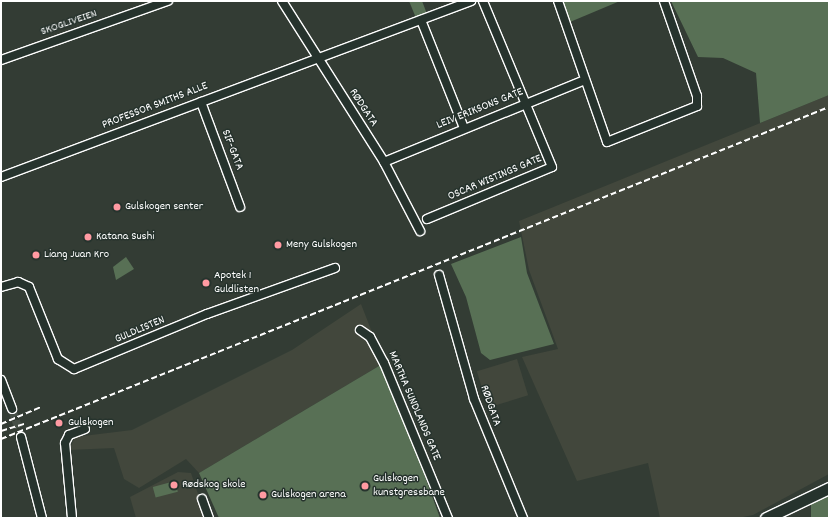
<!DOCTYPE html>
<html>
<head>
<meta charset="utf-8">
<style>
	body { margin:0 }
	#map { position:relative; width:830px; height:519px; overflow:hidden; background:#333c34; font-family:Dekko,sans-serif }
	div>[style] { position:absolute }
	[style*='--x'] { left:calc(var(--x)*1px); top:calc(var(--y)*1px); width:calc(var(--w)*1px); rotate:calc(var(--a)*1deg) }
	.built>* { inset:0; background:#42473c; transform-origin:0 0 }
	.green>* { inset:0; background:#587055; transform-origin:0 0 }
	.street-tunnel>* { height:8px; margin-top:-4px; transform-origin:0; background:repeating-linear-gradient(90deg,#475048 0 8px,transparent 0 12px) }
	.roads { filter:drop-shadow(1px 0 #fff) drop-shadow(-1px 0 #fff) drop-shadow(0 1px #fff) drop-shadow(0 -1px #fff) }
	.street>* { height:8px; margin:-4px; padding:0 4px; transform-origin:4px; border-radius:4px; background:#26332d }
	.secondary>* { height:11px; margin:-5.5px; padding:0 5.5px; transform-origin:5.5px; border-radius:5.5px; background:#26332d }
	.rail>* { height:2px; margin-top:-1px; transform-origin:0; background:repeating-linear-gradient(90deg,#fff 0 6px,transparent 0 9px) }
	.dots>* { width:11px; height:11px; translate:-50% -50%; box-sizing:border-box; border:2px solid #26332d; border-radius:50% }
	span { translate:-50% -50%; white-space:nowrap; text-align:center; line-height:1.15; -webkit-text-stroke:3px #26332d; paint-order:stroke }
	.street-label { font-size:12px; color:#fff }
	.poi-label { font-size:12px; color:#fff }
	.left { translate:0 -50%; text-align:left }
	.frame { position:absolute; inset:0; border:2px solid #fff; pointer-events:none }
</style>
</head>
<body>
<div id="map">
	<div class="built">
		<i style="clip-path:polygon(829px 95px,829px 474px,753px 515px,738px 518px,660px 518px,648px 463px,577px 481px,522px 357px,558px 349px,529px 270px,519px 221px)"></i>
		<i style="clip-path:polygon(361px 304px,384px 363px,199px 473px,186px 459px,139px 488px,124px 479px,114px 448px,69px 450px,75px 437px,132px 430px,292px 350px)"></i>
		<i style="left:517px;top:359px;width:38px;height:42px;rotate:73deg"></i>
		<i style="clip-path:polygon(178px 472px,191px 473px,206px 518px,136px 518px,130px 497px)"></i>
	</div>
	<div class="green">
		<i style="clip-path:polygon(409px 1px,422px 1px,427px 14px,416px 18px)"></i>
		<i style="clip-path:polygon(562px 1px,620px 1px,570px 22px)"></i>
		<i style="clip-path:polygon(671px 1px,829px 1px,829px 95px,760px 123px,756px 73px,723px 58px,698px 57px)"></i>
		<i style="clip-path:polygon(521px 237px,527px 273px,554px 344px,490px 360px,481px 353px,466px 297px,451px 264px)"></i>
		<i style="clip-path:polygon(126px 257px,134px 269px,116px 280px,113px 267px)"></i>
		<i style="clip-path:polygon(384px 363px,440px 518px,219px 518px,199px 473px)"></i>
		<i style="left:175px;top:481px;width:11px;height:23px;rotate:75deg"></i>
		<i style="clip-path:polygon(829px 492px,829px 518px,811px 518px,811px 501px)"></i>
	</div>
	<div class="street-tunnel">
		<i style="--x:12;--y:409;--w:29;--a:72"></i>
	</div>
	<div class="roads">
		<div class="street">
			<i style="--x:282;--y:1;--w:191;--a:57.6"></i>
			<i style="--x:384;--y:162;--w:78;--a:62.4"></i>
			<i style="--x:558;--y:1;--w:149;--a:70.8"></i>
			<i style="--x:607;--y:142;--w:97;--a:-21.8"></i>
			<i style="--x:697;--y:106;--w:10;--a:-90"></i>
			<i style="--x:697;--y:96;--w:101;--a:-109.2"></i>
			<i style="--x:421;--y:20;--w:116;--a:68.3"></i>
			<i style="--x:1;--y:60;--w:177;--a:-19.5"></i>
			<i style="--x:201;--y:102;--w:112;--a:69.6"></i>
			<i style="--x:384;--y:162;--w:217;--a:-22.2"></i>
			<i style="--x:1;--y:177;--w:502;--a:-20.53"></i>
			<i style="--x:427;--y:219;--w:135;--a:-22.6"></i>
			<i style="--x:552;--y:167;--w:180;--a:-112.6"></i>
			<i style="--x:439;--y:275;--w:129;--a:74.2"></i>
			<i style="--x:474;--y:399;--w:129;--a:67.6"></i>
			<i style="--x:1;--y:287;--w:18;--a:-16"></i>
			<i style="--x:18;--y:282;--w:12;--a:24"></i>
			<i style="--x:29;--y:287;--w:78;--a:68.1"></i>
			<i style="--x:58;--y:359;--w:19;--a:32"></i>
			<i style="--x:74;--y:369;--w:144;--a:-22.5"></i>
			<i style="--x:207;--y:314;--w:136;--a:-19.8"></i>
			<i style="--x:360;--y:330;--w:12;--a:35"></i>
			<i style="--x:370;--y:337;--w:30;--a:62"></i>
			<i style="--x:384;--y:363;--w:168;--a:67.6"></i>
			<i style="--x:1;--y:380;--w:31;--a:69"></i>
			<i style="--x:21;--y:437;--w:84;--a:75.5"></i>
			<i style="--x:202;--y:499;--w:20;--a:70"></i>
			<i style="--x:72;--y:518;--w:75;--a:-95.3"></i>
			<i style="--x:65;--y:443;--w:9;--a:-63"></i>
			<i style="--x:69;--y:435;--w:17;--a:-21"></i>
		</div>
		<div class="secondary">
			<i style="--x:766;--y:518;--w:70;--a:-25.5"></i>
		</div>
	</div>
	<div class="rail">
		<i style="--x:1;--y:424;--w:43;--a:-23"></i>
		<i style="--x:1;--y:431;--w:27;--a:-17"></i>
		<i style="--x:1;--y:439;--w:892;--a:-21.85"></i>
	</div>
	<div class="dots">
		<i style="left:117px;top:207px;background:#ff9aa2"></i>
		<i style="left:88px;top:237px;background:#ff9aa2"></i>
		<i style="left:278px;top:245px;background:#ff9aa2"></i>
		<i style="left:36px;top:255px;background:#ff9aa2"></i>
		<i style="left:206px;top:283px;background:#ff9aa2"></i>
		<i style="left:59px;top:423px;background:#ff9aa2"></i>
		<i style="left:174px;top:485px;background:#ff9aa2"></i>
		<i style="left:365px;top:486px;background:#ff9aa2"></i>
		<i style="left:263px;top:495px;background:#ff9aa2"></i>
	</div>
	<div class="street-label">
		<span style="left:69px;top:23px;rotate:-19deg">SKOGLIVEIEN</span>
		<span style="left:155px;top:106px;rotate:-21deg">PROFESSOR SMITHS ALLE</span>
		<span style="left:363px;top:108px;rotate:57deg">RØDGATA</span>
		<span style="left:480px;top:109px;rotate:-22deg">LEIV ERIKSONS GATE</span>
		<span style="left:232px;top:150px;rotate:69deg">SIF-GATA</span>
		<span style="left:495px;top:178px;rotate:-23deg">OSCAR WISTINGS GATE</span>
		<span style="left:140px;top:330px;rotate:-23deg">GULDLISTEN</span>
		<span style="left:414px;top:406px;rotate:67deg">MARTHA SUNDLANDS GATE</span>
		<span style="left:490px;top:406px;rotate:71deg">RØDGATA</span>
	</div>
	<div class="poi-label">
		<span class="left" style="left:125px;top:207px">Gulskogen senter</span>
		<span class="left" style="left:96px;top:237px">Katana Sushi</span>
		<span class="left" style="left:286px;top:245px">Meny Gulskogen</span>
		<span class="left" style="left:44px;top:255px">Liang Juan Kro</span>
		<span class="left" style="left:214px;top:283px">Apotek 1<br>Guldlisten</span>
		<span class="left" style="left:68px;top:423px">Gulskogen</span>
		<span class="left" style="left:373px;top:486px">Gulskogen<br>kunstgressbane</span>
		<span class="left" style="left:182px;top:485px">Rødskog skole</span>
		<span class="left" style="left:271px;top:495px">Gulskogen arena</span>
	</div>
	<div class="frame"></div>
</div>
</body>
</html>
